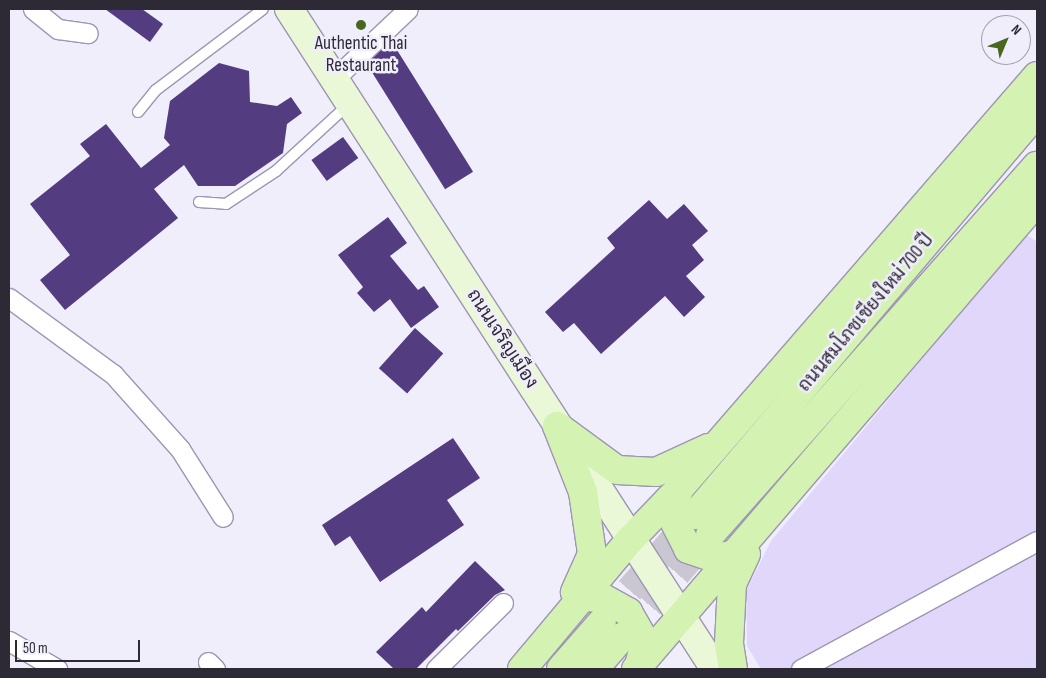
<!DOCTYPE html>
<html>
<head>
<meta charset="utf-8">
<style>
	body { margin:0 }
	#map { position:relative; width:1046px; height:678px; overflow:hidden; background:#f1eefb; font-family:"Sofia Sans Condensed",Sarabun,sans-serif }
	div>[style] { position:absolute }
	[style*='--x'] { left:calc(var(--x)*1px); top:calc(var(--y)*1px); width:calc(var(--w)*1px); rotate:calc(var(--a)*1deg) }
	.green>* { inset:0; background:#e0d7fa }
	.building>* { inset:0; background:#533c7f; transform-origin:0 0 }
	.primary-tunnel>* { height:28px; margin-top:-14px; transform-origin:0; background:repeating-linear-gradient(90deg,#cac7d3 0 28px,transparent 0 42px) }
	.roads { filter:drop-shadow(1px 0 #9d96b3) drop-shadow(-1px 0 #9d96b3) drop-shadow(0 1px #9d96b3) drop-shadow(0 -1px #9d96b3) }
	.service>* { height:10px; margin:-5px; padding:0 5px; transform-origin:5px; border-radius:5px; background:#fff }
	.minor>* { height:19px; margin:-9.5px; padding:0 9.5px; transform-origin:9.5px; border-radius:9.5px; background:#fff }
	.secondary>* { height:28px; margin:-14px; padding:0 14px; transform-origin:14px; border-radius:14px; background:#eaf8d8 }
	.primary>* { height:28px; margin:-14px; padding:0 14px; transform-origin:14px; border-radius:14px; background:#d4f2b2 }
	.dots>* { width:14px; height:14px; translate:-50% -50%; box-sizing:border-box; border:2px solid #f1eefb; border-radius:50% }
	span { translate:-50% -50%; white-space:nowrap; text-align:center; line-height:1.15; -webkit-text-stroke:5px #f1eefb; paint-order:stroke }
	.poi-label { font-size:19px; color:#2d2935 }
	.street-label { font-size:19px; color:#2d2935 }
	.frame { position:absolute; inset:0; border:10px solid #2d2935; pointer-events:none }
	.north { position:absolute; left:981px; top:15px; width:50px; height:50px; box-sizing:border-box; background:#f1eefb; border:1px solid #a39fac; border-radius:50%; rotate:45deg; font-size:14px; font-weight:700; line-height:20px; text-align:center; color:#2d2935 }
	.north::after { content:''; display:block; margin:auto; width:18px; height:22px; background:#48671c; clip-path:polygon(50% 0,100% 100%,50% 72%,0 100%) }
	.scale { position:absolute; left:15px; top:640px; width:125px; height:22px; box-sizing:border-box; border:2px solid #2d2935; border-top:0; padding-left:6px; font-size:15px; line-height:18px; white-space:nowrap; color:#2d2935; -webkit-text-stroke:4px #f1eefb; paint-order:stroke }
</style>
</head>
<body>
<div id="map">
	<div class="green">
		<i style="clip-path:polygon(1026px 234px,1037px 242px,1037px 669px,761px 669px,747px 646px,746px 591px,771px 541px)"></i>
	</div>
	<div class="building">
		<i style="clip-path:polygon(105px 9px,142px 9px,163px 24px,150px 42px)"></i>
		<i style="left:392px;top:42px;width:153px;height:33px;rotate:58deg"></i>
		<i style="clip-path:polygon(219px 63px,249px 71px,250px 102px,277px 106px,291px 97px,302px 113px,287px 124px,283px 153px,235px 186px,198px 186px,184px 165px,154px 189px,178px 218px,65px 310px,40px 280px,70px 255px,30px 204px,90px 156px,80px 144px,106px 124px,141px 168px,170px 145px,164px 138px,170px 101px)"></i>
		<i style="left:343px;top:137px;width:26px;height:39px;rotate:54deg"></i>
		<i style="clip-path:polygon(649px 200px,667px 219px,684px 204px,708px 231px,692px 245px,704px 260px,686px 276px,705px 297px,684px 317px,665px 296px,601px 354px,574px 323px,563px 332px,545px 312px,615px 248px,607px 238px)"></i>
		<i style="clip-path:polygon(388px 217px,407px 243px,390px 256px,418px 290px,424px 286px,439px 307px,411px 328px,390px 299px,374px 312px,357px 293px,363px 287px,338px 255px)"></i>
		<i style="left:415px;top:328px;width:38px;height:54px;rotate:42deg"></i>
		<i style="clip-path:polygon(453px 438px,480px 478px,447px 500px,464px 525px,380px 582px,350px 536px,335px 546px,322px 525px)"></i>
		<i style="clip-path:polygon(475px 561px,505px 590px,495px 595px,458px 631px,456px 629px,416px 669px,394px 669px,376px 652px,422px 607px,426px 612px)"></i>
	</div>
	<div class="primary-tunnel">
		<i style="--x:602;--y:622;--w:142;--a:-49"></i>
		<i style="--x:622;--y:637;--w:135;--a:-49.2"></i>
	</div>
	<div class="roads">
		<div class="service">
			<i style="--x:138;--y:112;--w:28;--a:-51"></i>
			<i style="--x:156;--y:90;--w:134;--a:-37.1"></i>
			<i style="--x:199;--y:202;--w:27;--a:4"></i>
			<i style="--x:226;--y:204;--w:60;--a:-33.4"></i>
			<i style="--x:276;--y:171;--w:100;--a:-42.6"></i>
		</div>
		<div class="minor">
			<i style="--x:33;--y:9;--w:32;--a:39"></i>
			<i style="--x:58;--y:29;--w:30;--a:8"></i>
			<i style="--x:335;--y:78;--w:100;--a:-43.4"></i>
			<i style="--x:9;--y:298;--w:129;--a:36.2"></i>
			<i style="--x:113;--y:374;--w:101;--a:48.2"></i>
			<i style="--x:180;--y:449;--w:80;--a:57.7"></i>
			<i style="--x:9;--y:641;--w:56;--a:30.3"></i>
			<i style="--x:208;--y:662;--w:10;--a:45"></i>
			<i style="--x:436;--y:669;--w:94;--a:-44.6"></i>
			<i style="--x:801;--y:669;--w:268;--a:-28.5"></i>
		</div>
		<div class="secondary">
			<i style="--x:289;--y:9;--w:786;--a:57.16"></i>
		</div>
		<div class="primary">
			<i style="--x:557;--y:426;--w:71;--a:68.5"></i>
			<i style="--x:583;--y:492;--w:63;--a:81.7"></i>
			<i style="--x:592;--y:554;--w:42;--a:114.1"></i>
			<i style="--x:557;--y:426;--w:74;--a:36.3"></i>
			<i style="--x:617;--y:470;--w:39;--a:3"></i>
			<i style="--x:656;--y:472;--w:57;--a:-24.8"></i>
			<i style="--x:678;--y:490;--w:31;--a:97"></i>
			<i style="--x:674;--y:521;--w:31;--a:63"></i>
			<i style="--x:688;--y:549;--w:28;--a:19"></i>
			<i style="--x:714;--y:558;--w:22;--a:-10"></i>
			<i style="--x:695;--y:515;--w:529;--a:-49.68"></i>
			<i style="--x:710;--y:535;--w:493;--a:-48.5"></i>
			<i style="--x:584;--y:597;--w:19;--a:3"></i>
			<i style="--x:603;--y:598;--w:29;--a:29"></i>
			<i style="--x:628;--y:612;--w:34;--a:60"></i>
			<i style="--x:645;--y:642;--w:25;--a:104"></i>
			<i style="--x:522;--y:669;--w:168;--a:-50.1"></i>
			<i style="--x:630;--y:540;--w:69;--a:-46.2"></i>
			<i style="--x:678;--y:490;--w:548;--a:-49.07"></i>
			<i style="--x:561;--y:669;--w:62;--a:-48.9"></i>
			<i style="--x:594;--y:669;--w:43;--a:-48.8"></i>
			<i style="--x:636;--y:669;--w:616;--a:-49.41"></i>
			<i style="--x:733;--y:669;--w:26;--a:-99"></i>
			<i style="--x:729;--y:643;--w:59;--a:-87.1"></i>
			<i style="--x:732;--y:584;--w:33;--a:-65"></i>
		</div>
	</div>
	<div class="dots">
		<i style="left:361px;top:25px;background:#48671c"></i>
	</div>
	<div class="poi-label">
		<span style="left:361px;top:55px">Authentic Thai<br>Restaurant</span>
	</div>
	<div class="street-label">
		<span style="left:866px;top:313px;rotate:-50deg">ถนนสมโภชเชียงใหม่ 700 ปี</span>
		<span style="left:502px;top:339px;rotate:57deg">ถนนเจริญเมือง</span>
	</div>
	<div class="frame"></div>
	<div class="north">N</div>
	<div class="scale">50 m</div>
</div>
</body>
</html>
